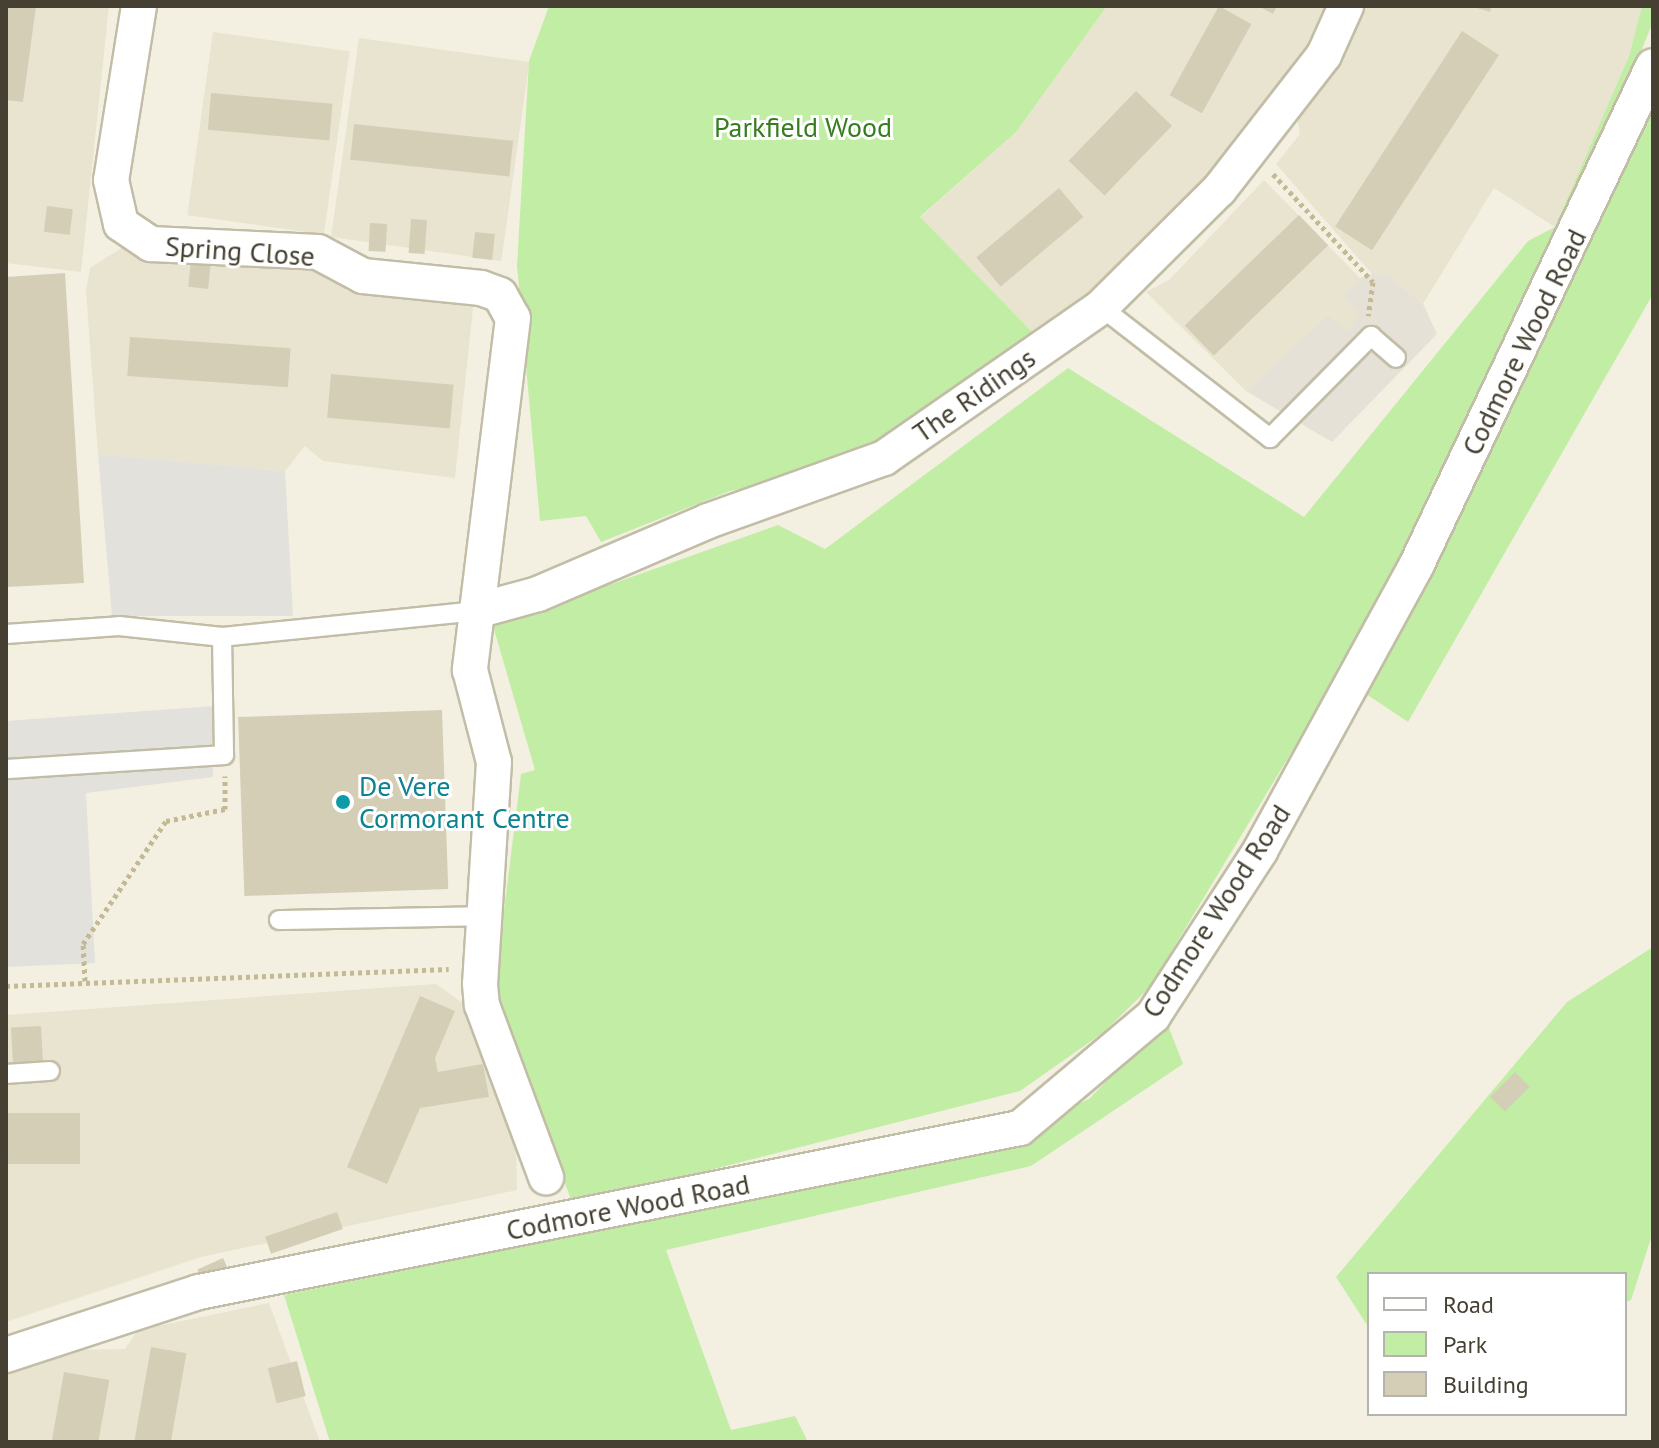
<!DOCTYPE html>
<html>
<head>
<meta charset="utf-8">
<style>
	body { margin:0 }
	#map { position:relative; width:1659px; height:1448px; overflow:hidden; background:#f3f0e2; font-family:"PT Sans",sans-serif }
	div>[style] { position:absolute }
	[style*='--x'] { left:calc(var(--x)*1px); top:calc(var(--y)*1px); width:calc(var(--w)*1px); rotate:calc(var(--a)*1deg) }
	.residential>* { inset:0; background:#e8e4cf; transform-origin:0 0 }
	.industrial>* { inset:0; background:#e5e1d7 }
	.green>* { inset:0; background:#c2eda5 }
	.parking>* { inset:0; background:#e3e1db }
	.building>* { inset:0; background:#d5ceb6; transform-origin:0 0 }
	.path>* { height:5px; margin-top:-2.5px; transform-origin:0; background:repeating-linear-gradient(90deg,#c3b993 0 4px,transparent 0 8px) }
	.roads { filter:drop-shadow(2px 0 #c2bda6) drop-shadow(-2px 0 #c2bda6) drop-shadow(0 2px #c2bda6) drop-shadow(0 -2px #c2bda6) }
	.service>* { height:18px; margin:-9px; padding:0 9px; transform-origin:9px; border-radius:9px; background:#fff }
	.minor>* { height:34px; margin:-17px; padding:0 17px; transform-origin:17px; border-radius:17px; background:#fff }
	.dots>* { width:22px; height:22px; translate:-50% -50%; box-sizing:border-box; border:4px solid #fff; border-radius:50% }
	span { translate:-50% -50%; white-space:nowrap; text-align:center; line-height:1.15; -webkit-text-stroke:6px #fff; paint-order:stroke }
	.park-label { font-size:28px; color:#357d1f }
	.street-label { font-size:28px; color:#454032 }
	.culture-label { font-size:28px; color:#0d838f }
	.left { translate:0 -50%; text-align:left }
	.frame { position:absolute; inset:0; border:8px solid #454032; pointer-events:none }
	.legend { position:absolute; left:1367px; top:1272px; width:260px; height:144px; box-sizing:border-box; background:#fff; border:2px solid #b5b3ad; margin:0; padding:10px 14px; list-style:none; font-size:24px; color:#454032 }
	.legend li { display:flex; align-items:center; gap:16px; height:40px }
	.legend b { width:40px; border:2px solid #b5b3ad }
</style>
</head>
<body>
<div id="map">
	<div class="residential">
		<i style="clip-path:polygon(6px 6px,109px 6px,81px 272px,6px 263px)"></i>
		<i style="clip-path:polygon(1107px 6px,1329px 6px,1306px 55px,1183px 214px,1038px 338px,920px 218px,1016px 132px)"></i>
		<i style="clip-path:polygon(1362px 6px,1642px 6px,1629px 56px,1555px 227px,1494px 188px,1423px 304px,1389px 276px,1372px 274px,1276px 164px,1300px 134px,1296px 111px)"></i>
		<i style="left:213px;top:32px;width:138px;height:185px;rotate:8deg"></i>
		<i style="left:359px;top:38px;width:172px;height:201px;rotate:8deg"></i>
		<i style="clip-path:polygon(1264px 180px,1360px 278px,1345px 296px,1360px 315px,1347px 333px,1328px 314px,1246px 391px,1146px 292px,1169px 280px)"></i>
		<i style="clip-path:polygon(136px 239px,158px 251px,296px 269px,311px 253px,342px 268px,346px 291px,474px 298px,455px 478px,323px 461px,305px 446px,285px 471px,98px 454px,86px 291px,90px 268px)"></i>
		<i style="clip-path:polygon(436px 984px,464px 1004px,516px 1147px,517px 1190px,201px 1257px,6px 1322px,6px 1015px)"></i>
		<i style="clip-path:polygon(269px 1303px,320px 1442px,6px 1442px,6px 1365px,72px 1350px,125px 1349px,138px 1330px)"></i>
	</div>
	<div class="industrial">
		<i style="clip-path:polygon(1372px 274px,1389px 276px,1423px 304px,1437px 334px,1332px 442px,1246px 391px,1328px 314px,1347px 332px,1359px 315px,1344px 296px,1360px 278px)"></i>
	</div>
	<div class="green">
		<i style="clip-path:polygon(549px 6px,1107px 6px,1016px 132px,920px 217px,1038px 338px,885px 445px,786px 481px,730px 491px,601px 542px,586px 516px,540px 521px,517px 266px,529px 61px)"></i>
		<i style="clip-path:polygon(1642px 6px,1653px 6px,1653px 22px,1553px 266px,1338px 675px,1150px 987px,1104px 1032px,1020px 1091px,573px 1205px,494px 991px,521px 774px,535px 770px,493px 626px,778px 525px,825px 549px,1068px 368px,1304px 517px,1528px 241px,1555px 227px,1629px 56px)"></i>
		<i style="clip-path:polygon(1653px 88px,1653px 294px,1408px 722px,1363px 692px)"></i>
		<i style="clip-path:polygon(1653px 947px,1653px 1232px,1631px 1300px,1625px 1302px,1625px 1274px,1369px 1274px,1369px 1328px,1336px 1277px,1567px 1002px)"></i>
		<i style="clip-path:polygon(1166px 1020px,1183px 1064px,1031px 1166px,666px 1250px,731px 1430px,795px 1416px,808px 1442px,330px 1442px,284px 1295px,971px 1155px,1089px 1099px)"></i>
	</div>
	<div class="parking">
		<i style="clip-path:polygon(98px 454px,285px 471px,293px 616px,112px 616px)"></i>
		<i style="clip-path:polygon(215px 706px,213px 777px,86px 793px,95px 963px,6px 967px,6px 721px)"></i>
	</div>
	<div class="building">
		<i style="clip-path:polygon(6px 6px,36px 6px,23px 102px,6px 100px)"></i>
		<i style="left:1219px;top:6px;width:37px;height:102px;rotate:29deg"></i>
		<i style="clip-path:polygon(1258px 6px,1277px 6px,1273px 14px)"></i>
		<i style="clip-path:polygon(1471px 6px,1491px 6px,1490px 12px)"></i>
		<i style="left:1462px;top:31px;width:44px;height:233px;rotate:33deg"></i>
		<i style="left:1136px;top:91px;width:50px;height:97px;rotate:44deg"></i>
		<i style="left:211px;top:93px;width:122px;height:37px;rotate:5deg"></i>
		<i style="left:354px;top:124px;width:160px;height:36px;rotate:6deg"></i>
		<i style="left:1059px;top:188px;width:38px;height:108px;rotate:50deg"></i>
		<i style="left:47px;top:206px;width:26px;height:26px;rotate:7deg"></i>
		<i style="left:1299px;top:215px;width:42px;height:159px;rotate:46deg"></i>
		<i style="left:411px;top:219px;width:16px;height:34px;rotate:4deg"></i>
		<i style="left:370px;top:223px;width:17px;height:28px;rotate:3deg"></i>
		<i style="left:475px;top:232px;width:20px;height:26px;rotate:6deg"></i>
		<i style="left:191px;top:260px;width:20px;height:27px;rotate:6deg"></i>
		<i style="clip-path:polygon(65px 273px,84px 583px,6px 587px,6px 277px)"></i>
		<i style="left:130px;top:337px;width:161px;height:39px;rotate:4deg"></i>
		<i style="left:331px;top:374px;width:123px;height:44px;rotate:5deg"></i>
		<i style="left:442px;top:710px;width:179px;height:204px;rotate:88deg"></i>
		<i style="clip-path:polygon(420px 996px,455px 1011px,435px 1058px,438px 1072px,483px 1064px,489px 1097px,420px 1108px,387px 1184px,347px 1167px)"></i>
		<i style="left:41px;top:1026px;width:38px;height:30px;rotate:87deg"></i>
		<i style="left:1515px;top:1072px;width:21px;height:35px;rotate:45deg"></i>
		<i style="left:6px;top:1113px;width:74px;height:51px"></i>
		<i style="left:337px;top:1212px;width:18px;height:76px;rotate:71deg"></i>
		<i style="left:223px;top:1258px;width:17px;height:28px;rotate:66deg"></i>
		<i style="left:151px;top:1347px;width:36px;height:96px;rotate:10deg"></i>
		<i style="left:297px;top:1361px;width:36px;height:30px;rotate:76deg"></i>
		<i style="left:64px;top:1372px;width:46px;height:71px;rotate:10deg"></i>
	</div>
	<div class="path">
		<i style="--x:1273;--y:174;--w:147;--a:47.2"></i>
		<i style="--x:1373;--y:282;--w:34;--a:98"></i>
		<i style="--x:85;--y:981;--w:37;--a:-93"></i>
		<i style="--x:83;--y:944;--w:148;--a:-56"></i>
		<i style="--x:166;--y:821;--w:60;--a:-11.5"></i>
		<i style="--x:225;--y:809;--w:33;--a:-90"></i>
		<i style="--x:6;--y:986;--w:443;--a:-2.2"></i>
	</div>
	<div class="roads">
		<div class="service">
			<i style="--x:1101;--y:307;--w:214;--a:37.8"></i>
			<i style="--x:1270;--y:438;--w:144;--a:-45.3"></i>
			<i style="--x:1371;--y:336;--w:33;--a:41"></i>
			<i style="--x:6;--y:634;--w:113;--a:-4"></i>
			<i style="--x:119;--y:626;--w:104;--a:6.1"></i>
			<i style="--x:222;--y:637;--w:118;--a:89"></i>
			<i style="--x:224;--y:755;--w:218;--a:176.3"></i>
			<i style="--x:222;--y:637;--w:255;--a:-5.8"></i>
			<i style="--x:279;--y:920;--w:203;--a:-1.1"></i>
			<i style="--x:6;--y:1074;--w:44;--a:-3.9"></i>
		</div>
		<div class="minor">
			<i style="--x:139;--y:6;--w:176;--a:99.1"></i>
			<i style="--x:111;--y:180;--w:45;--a:77.2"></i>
			<i style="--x:121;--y:224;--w:36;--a:34"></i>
			<i style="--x:151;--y:244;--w:167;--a:2.7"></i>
			<i style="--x:318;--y:252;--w:51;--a:28.1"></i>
			<i style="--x:363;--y:276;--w:119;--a:5.8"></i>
			<i style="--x:481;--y:288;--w:20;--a:20"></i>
			<i style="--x:500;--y:295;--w:26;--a:61"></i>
			<i style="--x:513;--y:318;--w:355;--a:97"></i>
			<i style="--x:470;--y:670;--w:95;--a:75.4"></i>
			<i style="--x:494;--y:762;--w:222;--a:93.6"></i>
			<i style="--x:480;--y:984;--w:21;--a:85"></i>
			<i style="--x:482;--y:1005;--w:184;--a:69.6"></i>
			<i style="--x:476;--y:611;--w:64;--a:-15.3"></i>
			<i style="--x:538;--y:594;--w:185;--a:-23.2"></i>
			<i style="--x:708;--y:521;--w:187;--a:-19.7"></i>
			<i style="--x:884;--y:458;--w:264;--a:-34.8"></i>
			<i style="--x:1101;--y:307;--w:166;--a:-44.8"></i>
			<i style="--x:1219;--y:190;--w:171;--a:-52.1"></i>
			<i style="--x:1324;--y:55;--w:54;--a:-65.8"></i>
			<i style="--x:6;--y:1355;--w:203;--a:-18.1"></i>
			<i style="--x:199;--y:1292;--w:837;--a:-11.3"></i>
			<i style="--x:1020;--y:1128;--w:174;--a:-40.1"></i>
			<i style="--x:1153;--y:1016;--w:197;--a:-57"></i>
			<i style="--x:1260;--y:851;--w:325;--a:-61.3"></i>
			<i style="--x:1416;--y:566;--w:553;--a:-64.64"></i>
		</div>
	</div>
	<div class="dots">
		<i style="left:343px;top:802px;background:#0f9aa8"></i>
	</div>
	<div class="park-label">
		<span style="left:803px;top:127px">Parkfield Wood</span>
	</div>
	<div class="street-label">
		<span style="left:240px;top:251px;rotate:4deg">Spring Close</span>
		<span style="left:1524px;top:342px;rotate:-64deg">Codmore Wood Road</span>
		<span style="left:974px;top:395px;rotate:-35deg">The Ridings</span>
		<span style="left:1216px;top:911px;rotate:-57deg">Codmore Wood Road</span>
		<span style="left:628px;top:1207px;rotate:-11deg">Codmore Wood Road</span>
	</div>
	<div class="culture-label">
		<span class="left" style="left:359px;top:802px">De Vere<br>Cormorant Centre</span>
	</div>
	<div class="frame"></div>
	<ul class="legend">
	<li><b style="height:10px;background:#fff"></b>Road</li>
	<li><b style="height:22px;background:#c2eda5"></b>Park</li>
	<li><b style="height:22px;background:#d5ceb6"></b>Building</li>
	</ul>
</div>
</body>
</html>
